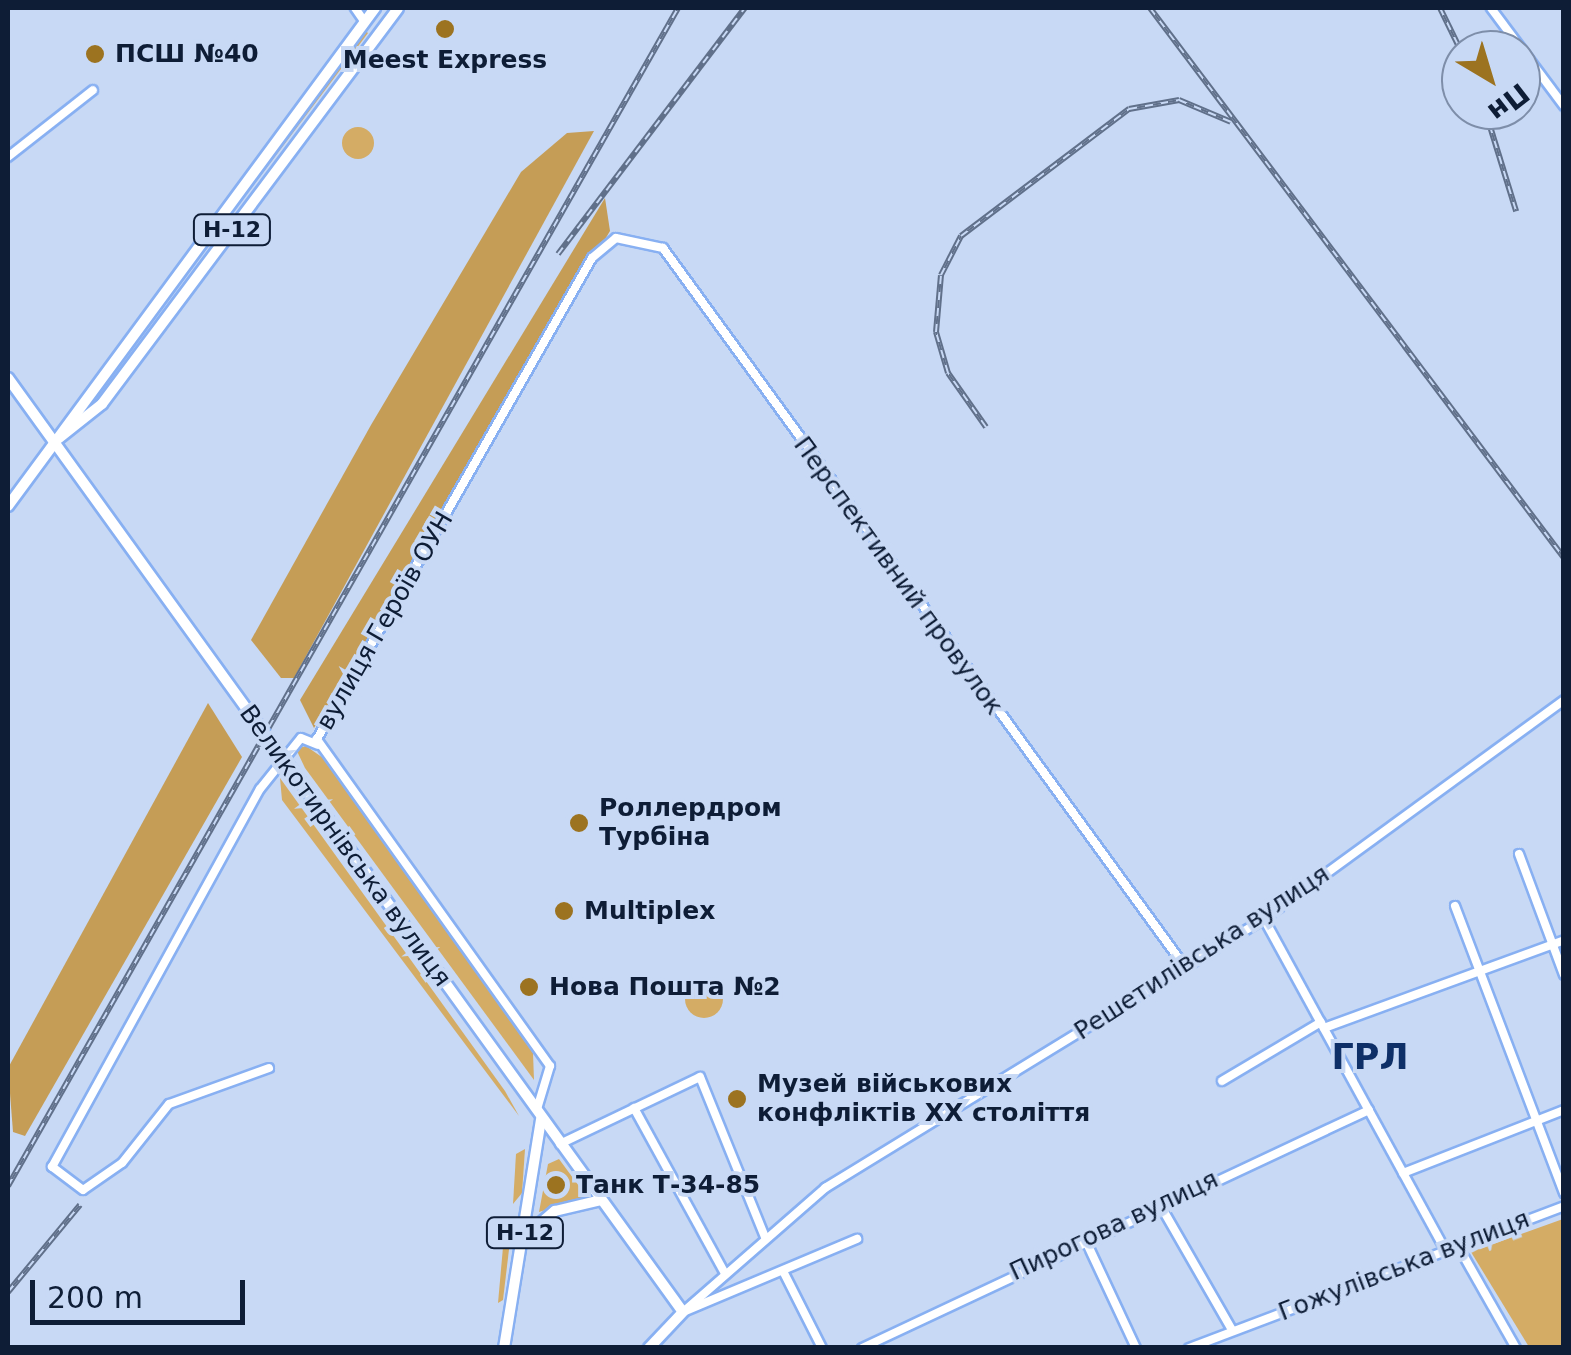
<!DOCTYPE html>
<html>
<head>
<meta charset="utf-8">
<style>
	body { margin:0 }
	#map { position:relative; width:1571px; height:1355px; overflow:hidden; background:#c8d9f5; font-family:"DejaVu Sans",sans-serif }
	div>[style] { position:absolute }
	[style*='--x'] { left:calc(var(--x)*1px); top:calc(var(--y)*1px); width:calc(var(--w)*1px); rotate:calc(var(--a)*1deg) }
	.green>* { inset:0; background:#d4ac65 }
	.round { border-radius:50% }
	.forest>* { inset:0; background:#c59d56 }
	.roads { filter:drop-shadow(2px 0 #88b0f2) drop-shadow(-2px 0 #88b0f2) drop-shadow(0 2px #88b0f2) drop-shadow(0 -2px #88b0f2) }
	.minor>* { height:8px; margin:-4px; padding:0 4px; transform-origin:4px; border-radius:4px; background:#fff }
	.major>* { height:10px; margin:-5px; padding:0 5px; transform-origin:5px; border-radius:5px; background:#fff }
	.rail>* { height:6px; margin-top:-3px; transform-origin:0; background:repeating-linear-gradient(90deg,#c8d9f5 0 8px,#60708a 0 16px); box-sizing:border-box; border-block:2px solid #60708a }
	.bridges { filter:drop-shadow(2px 0 #88b0f2) drop-shadow(-2px 0 #88b0f2) drop-shadow(0 2px #88b0f2) drop-shadow(0 -2px #88b0f2) }
	.major-bridge>* { height:10px; margin:-5px; padding:0 5px; transform-origin:5px; border-radius:5px; background:#fff }
	.dots>* { width:28px; height:28px; translate:-50% -50%; box-sizing:border-box; border:5px solid #c8d9f5; border-radius:50% }
	span { translate:-50% -50%; white-space:nowrap; text-align:center; line-height:1.15; -webkit-text-stroke:8px #c8d9f5; paint-order:stroke }
	.shield-label span { padding:2px 8px; background:#c8d9f5; border:2px solid; border-radius:8px; -webkit-text-stroke-width:0 }
	.shield-label { font-size:22px; color:#0e1d36; font-weight:700 }
	.poi-label { font-size:25px; color:#0e1d36; font-weight:700 }
	.left { translate:0 -50%; text-align:left }
	.street-label { font-size:25px; color:#0e1d36 }
	.district-label { font-size:35px; color:#0e2f67; font-weight:700 }
	.frame { position:absolute; inset:0; border:10px solid #0e1d36; pointer-events:none }
	.north { position:absolute; left:1441px; top:30px; width:100px; height:100px; box-sizing:border-box; background:#c8d9f5; border:2px solid #7e8ea9; border-radius:50%; rotate:142deg; font-size:28px; font-weight:700; line-height:40px; text-align:center; color:#0e1d36 }
	.north::after { content:''; display:block; margin:auto; width:35px; height:45px; background:#9c7320; clip-path:polygon(50% 0,100% 100%,50% 72%,0 100%) }
	.scale { position:absolute; left:30px; top:1280px; width:215px; height:45px; box-sizing:border-box; border:5px solid #0e1d36; border-top:0; padding-left:12px; font-size:30px; line-height:35px; white-space:nowrap; color:#0e1d36; -webkit-text-stroke:8px #c8d9f5; paint-order:stroke }
</style>
</head>
<body>
<div id="map">
	<div class="green">
		<i style="clip-path:polygon(363px 29px,368px 33px,121px 361px)"></i>
		<i class="round" style="left:342px;top:127px;width:32px;height:32px"></i>
		<i style="clip-path:polygon(306px 746px,326px 760px,533px 1053px,534px 1080px,305px 768px,296px 749px)"></i>
		<i style="clip-path:polygon(280px 778px,505px 1091px,519px 1116px,282px 800px)"></i>
		<i class="round" style="left:685px;top:980px;width:38px;height:38px"></i>
		<i style="clip-path:polygon(525px 1149px,522px 1193px,513px 1204px,516px 1154px)"></i>
		<i style="clip-path:polygon(559px 1159px,587px 1197px,539px 1212px,548px 1164px)"></i>
		<i style="clip-path:polygon(1563px 1219px,1563px 1347px,1529px 1347px,1471px 1252px)"></i>
		<i style="clip-path:polygon(512px 1224px,503px 1300px,498px 1303px,504px 1236px)"></i>
	</div>
	<div class="forest">
		<i style="clip-path:polygon(594px 131px,294px 678px,281px 678px,251px 640px,371px 425px,521px 172px,567px 133px)"></i>
		<i style="clip-path:polygon(605px 198px,610px 231px,314px 728px,300px 700px)"></i>
		<i style="clip-path:polygon(208px 703px,242px 757px,25px 1136px,13px 1132px,8px 1068px)"></i>
	</div>
	<div class="roads">
		<div class="minor">
			<i style="--x:355;--y:8;--w:16;--a:55"></i>
			<i style="--x:1491;--y:8;--w:122;--a:53.3"></i>
			<i style="--x:8;--y:157;--w:108;--a:-38.2"></i>
			<i style="--x:1519;--y:854;--w:129;--a:69.6"></i>
			<i style="--x:1455;--y:906;--w:307;--a:69.2"></i>
			<i style="--x:1264;--y:919;--w:379;--a:61.3"></i>
			<i style="--x:1324;--y:1028;--w:256;--a:-20.1"></i>
			<i style="--x:269;--y:1068;--w:106;--a:160.2"></i>
			<i style="--x:169;--y:1104;--w:75;--a:128.5"></i>
			<i style="--x:122;--y:1163;--w:47;--a:145.3"></i>
			<i style="--x:83;--y:1190;--w:39;--a:-143"></i>
			<i style="--x:52;--y:1167;--w:431;--a:-61.2"></i>
			<i style="--x:260;--y:789;--w:65;--a:-51.2"></i>
			<i style="--x:301;--y:738;--w:18;--a:22"></i>
			<i style="--x:1222;--y:1081;--w:115;--a:-30.8"></i>
			<i style="--x:634;--y:1108;--w:187;--a:61.2"></i>
			<i style="--x:537;--y:1109;--w:45;--a:-73.2"></i>
			<i style="--x:550;--y:1066;--w:402;--a:-125.5"></i>
			<i style="--x:317;--y:739;--w:554;--a:-60.24"></i>
			<i style="--x:592;--y:258;--w:31;--a:-40"></i>
			<i style="--x:616;--y:238;--w:48;--a:12"></i>
			<i style="--x:663;--y:248;--w:889;--a:54.02"></i>
			<i style="--x:560;--y:1144;--w:155;--a:-25.6"></i>
			<i style="--x:700;--y:1077;--w:173;--a:67.9"></i>
			<i style="--x:1403;--y:1173;--w:173;--a:-21.4"></i>
			<i style="--x:1159;--y:1203;--w:146;--a:60.1"></i>
			<i style="--x:1084;--y:1237;--w:123;--a:64.9"></i>
			<i style="--x:1458;--y:1246;--w:117;--a:60.4"></i>
			<i style="--x:783;--y:1271;--w:86;--a:63.1"></i>
			<i style="--x:683;--y:1312;--w:189;--a:-41.1"></i>
			<i style="--x:825;--y:1188;--w:515;--a:-31.5"></i>
			<i style="--x:1264;--y:919;--w:371;--a:-36.1"></i>
			<i style="--x:683;--y:1312;--w:189;--a:-22.8"></i>
			<i style="--x:862;--y:1348;--w:560;--a:-25.15"></i>
			<i style="--x:1189;--y:1348;--w:401;--a:-20.7"></i>
		</div>
		<div class="major">
			<i style="--x:8;--y:378;--w:419;--a:54.2"></i>
			<i style="--x:59;--y:438;--w:55;--a:-38.3"></i>
			<i style="--x:102;--y:404;--w:494;--a:-53.2"></i>
			<i style="--x:8;--y:506;--w:619;--a:-53.61"></i>
			<i style="--x:289;--y:766;--w:673;--a:54.19"></i>
			<i style="--x:683;--y:1312;--w:50;--a:133.4"></i>
			<i style="--x:527;--y:1235;--w:37;--a:-41"></i>
			<i style="--x:555;--y:1211;--w:47;--a:-13.4"></i>
			<i style="--x:504;--y:1348;--w:232;--a:-80.8"></i>
		</div>
	</div>
	<div class="rail">
		<i style="--x:1150;--y:8;--w:688;--a:53.03"></i>
		<i style="--x:1440;--y:8;--w:48;--a:64"></i>
		<i style="--x:1485;--y:110;--w:106;--a:72.9"></i>
		<i style="--x:558;--y:254;--w:309;--a:-52.8"></i>
		<i style="--x:986;--y:427;--w:66;--a:-125.1"></i>
		<i style="--x:948;--y:373;--w:43;--a:-106.3"></i>
		<i style="--x:936;--y:332;--w:57;--a:-85"></i>
		<i style="--x:941;--y:275;--w:44;--a:-62.9"></i>
		<i style="--x:961;--y:236;--w:211;--a:-37.1"></i>
		<i style="--x:1129;--y:109;--w:51;--a:-10.2"></i>
		<i style="--x:1179;--y:100;--w:56;--a:22.9"></i>
		<i style="--x:8;--y:1186;--w:1355;--a:-60.37"></i>
		<i style="--x:8;--y:1292;--w:113;--a:-50.4"></i>
	</div>
	<div class="bridges">
		<div class="major-bridge">
			<i style="--x:253;--y:718;--w:60;--a:53.1"></i>
		</div>
	</div>
	<div class="dots">
		<i style="left:445px;top:29px;background:#9c7320"></i>
		<i style="left:95px;top:54px;background:#9c7320"></i>
		<i style="left:579px;top:823px;background:#9c7320"></i>
		<i style="left:564px;top:911px;background:#9c7320"></i>
		<i style="left:529px;top:987px;background:#9c7320"></i>
		<i style="left:737px;top:1099px;background:#9c7320"></i>
		<i style="left:556px;top:1185px;background:#9c7320"></i>
	</div>
	<div class="shield-label">
		<span style="left:232px;top:230px">Н-12</span>
		<span style="left:525px;top:1233px">Н-12</span>
	</div>
	<div class="poi-label">
		<span class="left" style="left:115px;top:54px">ПСШ №40</span>
		<span style="left:445px;top:60px">Meest Express</span>
		<span class="left" style="left:599px;top:823px">Роллердром<br>Турбіна</span>
		<span class="left" style="left:584px;top:911px">Multiplex</span>
		<span class="left" style="left:549px;top:987px">Нова Пошта №2</span>
		<span class="left" style="left:757px;top:1099px">Музей військових<br>конфліктів ХХ століття</span>
		<span class="left" style="left:576px;top:1185px">Танк Т-34-85</span>
	</div>
	<div class="street-label">
		<span style="left:898px;top:576px;rotate:54deg">Перспективний провулок</span>
		<span style="left:385px;top:621px;rotate:-60deg">вулиця Героїв ОУН</span>
		<span style="left:345px;top:846px;rotate:54deg">Великотирнівська вулиця</span>
		<span style="left:1202px;top:953px;rotate:-33deg">Решетилівська вулиця</span>
		<span style="left:1114px;top:1226px;rotate:-25deg">Пирогова вулиця</span>
		<span style="left:1404px;top:1266px;rotate:-21deg">Гожулівська вулиця</span>
	</div>
	<div class="district-label">
		<span style="left:1370px;top:1057px">ГРЛ</span>
	</div>
	<div class="frame"></div>
	<div class="north">Пн</div>
	<div class="scale">200 m</div>
</div>
</body>
</html>
